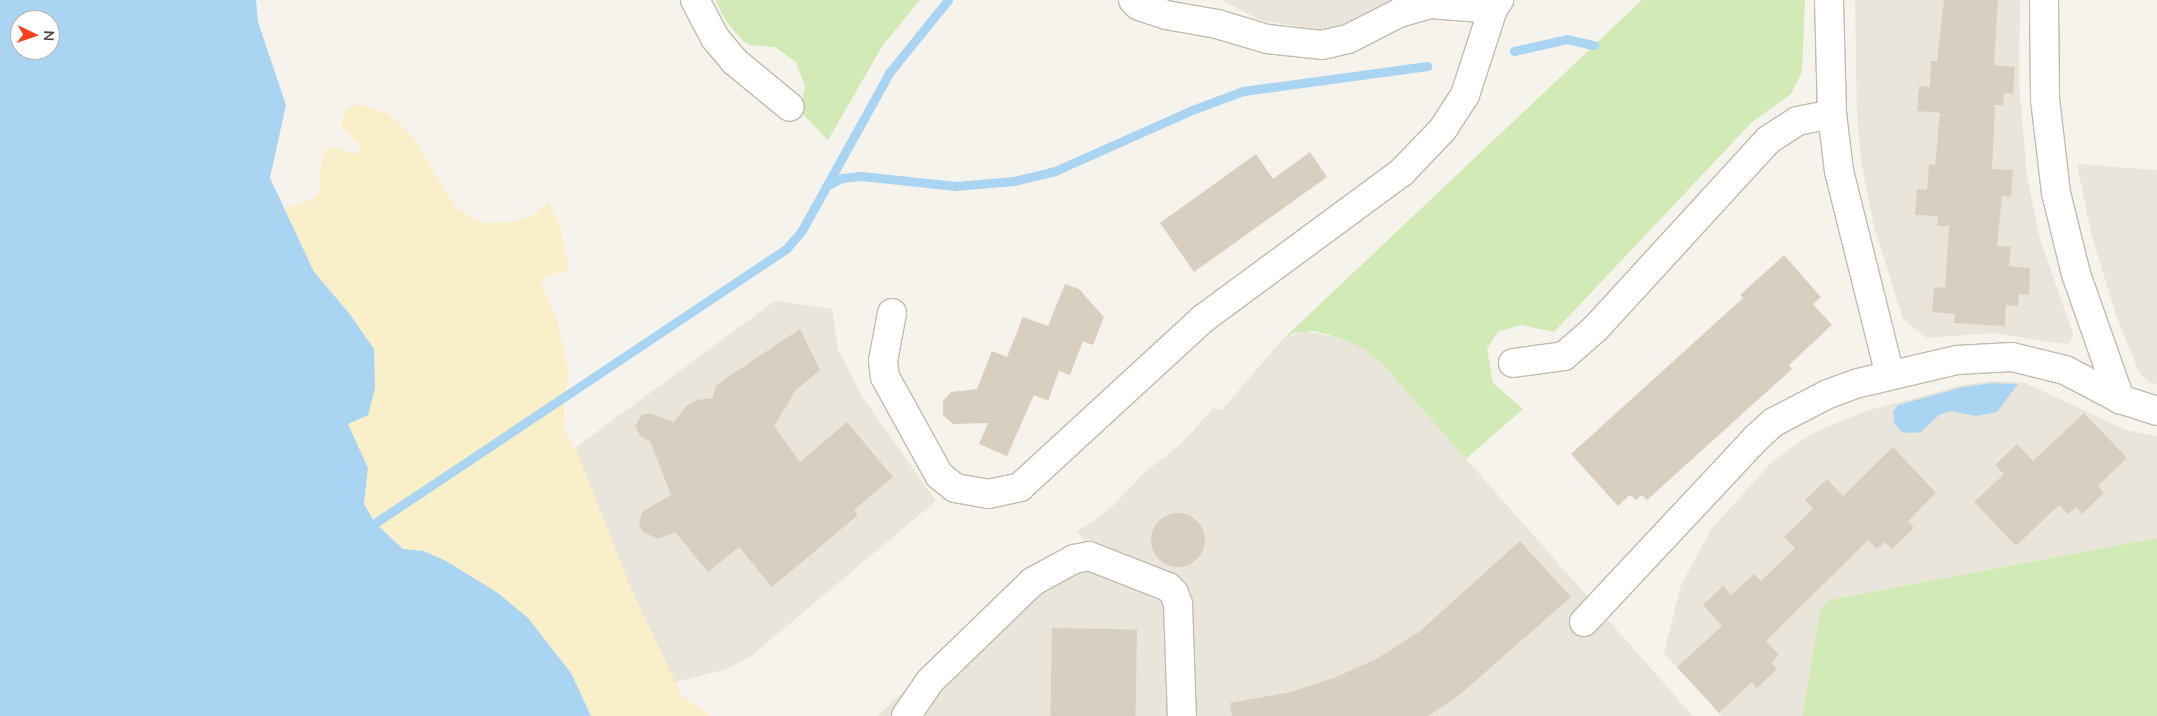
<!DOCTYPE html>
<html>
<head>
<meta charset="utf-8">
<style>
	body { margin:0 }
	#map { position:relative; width:2157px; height:716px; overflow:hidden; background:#f6f3ec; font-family:Mulish,sans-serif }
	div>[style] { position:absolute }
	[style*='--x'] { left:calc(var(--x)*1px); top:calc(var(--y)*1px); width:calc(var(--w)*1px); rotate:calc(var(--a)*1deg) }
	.residential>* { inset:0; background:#eae5da }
	.green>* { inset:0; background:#d2eab5 }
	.sand>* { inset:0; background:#f9efc9 }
	.water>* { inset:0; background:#a9d4f2 }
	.stream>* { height:9px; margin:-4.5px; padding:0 4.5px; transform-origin:4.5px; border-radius:4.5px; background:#a9d4f2 }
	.building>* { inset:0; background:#d8cfc1; transform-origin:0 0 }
	.round { border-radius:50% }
	.roads { filter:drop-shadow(1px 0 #c2bbae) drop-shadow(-1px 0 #c2bbae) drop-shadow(0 1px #c2bbae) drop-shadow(0 -1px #c2bbae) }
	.minor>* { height:28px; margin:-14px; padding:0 14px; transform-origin:14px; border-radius:14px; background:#fff }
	span { translate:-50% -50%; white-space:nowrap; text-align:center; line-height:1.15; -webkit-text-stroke:4px #fff; paint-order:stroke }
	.north { position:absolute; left:10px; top:10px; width:50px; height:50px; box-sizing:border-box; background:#fff; border:1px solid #b7b4b0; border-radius:50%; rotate:93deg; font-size:14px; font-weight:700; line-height:20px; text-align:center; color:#4b4439 }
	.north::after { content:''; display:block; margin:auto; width:18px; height:22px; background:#fc3f1d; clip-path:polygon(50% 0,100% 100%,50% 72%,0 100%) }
</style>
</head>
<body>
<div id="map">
	<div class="residential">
		<i style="clip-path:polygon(1222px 0,1403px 0,1330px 32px,1260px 20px)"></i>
		<i style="clip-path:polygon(1855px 0,2020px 0,2019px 84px,2027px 177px,2039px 236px,2073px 334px,2070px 342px,2065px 344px,1992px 333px,1927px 338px,1903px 319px,1874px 226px,1862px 166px,1857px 120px)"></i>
		<i style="clip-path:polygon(2077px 164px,2157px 170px,2157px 385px,2148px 382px,2139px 372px,2116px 315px,2091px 233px)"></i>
		<i style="clip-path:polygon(775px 301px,832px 309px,838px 349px,861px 395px,936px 501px,751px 656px,727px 669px,675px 682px,631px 589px,575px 448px)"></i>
		<i style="clip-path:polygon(1303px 331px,1340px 338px,1364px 349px,1384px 366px,1693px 716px,877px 716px,1028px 577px,1063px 558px,1084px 540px,1077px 532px,1113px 506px,1145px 472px,1182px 443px,1213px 408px,1222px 410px,1282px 340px)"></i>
		<i style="clip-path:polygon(1993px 381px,2025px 383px,2126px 430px,2157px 436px,2157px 538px,1829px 600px,1820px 611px,1802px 716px,1722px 716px,1664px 653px,1681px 585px,1712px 528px,1772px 462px,1811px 434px,1866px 411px,1963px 385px)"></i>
	</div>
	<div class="green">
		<i style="clip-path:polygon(715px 0,920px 0,883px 45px,828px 140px,800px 111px,805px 86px,796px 62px,775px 47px,750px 45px,743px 41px,726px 21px)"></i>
		<i style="clip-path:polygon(1642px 0,1805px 0,1802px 72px,1791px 94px,1752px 122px,1554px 332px,1521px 325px,1498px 332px,1487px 349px,1493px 383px,1523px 409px,1466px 459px,1384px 366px,1364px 349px,1340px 338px,1314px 331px,1294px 333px,1282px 340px)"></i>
		<i style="clip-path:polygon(2157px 538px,2157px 716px,1802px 716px,1820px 611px,1829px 600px)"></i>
	</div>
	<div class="sand">
		<i style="clip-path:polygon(358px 104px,387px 113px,402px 126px,414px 139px,456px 208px,482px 223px,515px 222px,536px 213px,549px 201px,560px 227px,569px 270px,546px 276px,541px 285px,556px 316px,568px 370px,563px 430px,575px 448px,631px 589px,682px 696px,711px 716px,591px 716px,571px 673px,528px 618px,446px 561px,424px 551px,403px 549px,375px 523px,364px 504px,368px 468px,348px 424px,349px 313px,314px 272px,284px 209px,313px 199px,320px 192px,320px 171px,325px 150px,336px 146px,347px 153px,358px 154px,361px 146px,341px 126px,347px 109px)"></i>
	</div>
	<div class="water">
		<i style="clip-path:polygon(evenodd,0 0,256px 0,258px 22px,286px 105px,270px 178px,314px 272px,349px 313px,374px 349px,375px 388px,368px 415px,348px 424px,368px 468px,364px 504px,375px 523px,403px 549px,424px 551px,446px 561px,498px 593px,528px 618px,571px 673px,591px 716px,0 716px,0 0,20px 20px,50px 20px,50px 50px,20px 50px,20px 20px)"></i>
		<i style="clip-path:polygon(1993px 383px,2018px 384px,1997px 412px,1976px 416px,1950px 411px,1939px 415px,1921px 432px,1912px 433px,1902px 432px,1894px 423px,1893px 412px,1898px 405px,1963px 387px)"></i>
	</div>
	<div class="stream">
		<i style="--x:1514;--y:51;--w:54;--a:-12.8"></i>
		<i style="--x:1567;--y:39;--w:28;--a:13"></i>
		<i style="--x:826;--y:186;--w:18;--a:-27"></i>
		<i style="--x:842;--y:178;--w:19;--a:-6"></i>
		<i style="--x:861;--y:176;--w:95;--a:6.1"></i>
		<i style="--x:955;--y:186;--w:59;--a:-4.8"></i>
		<i style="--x:1014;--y:181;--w:42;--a:-13.7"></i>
		<i style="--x:1055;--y:171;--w:150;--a:-24"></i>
		<i style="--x:1192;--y:110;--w:54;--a:-20.4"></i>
		<i style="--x:1243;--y:91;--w:186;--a:-7.7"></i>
		<i style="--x:375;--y:523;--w:494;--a:-33.7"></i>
		<i style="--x:786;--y:249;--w:23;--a:-49"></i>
		<i style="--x:801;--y:232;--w:182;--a:-61"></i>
		<i style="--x:889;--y:73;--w:94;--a:-51.1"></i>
	</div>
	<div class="building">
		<i style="clip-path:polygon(1944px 0,1998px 0,1994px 65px,2015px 67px,2013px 94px,2004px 93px,2003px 105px,1995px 105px,1992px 169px,2013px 170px,2011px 197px,2002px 196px,1997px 246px,2011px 247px,2009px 266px,2030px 268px,2029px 295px,2019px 294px,2018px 306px,2006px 305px,2005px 326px,1954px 323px,1955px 314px,1932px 312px,1934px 287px,1945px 288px,1949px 226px,1937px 226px,1938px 216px,1915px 215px,1917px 189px,1927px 190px,1929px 164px,1935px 165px,1940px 113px,1917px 111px,1919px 86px,1930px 87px,1931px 61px,1937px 61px)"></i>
		<i style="clip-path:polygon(1310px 152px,1327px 177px,1194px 272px,1160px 223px,1256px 154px,1273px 179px)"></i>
		<i style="clip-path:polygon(1784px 255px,1821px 297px,1813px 304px,1832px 325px,1789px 365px,1792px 369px,1647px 500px,1642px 495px,1636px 500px,1630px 495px,1618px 506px,1571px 454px,1743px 298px,1740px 295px)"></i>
		<i style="clip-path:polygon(1065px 284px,1079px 289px,1104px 317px,1093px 345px,1083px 341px,1070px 375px,1059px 371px,1048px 401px,1034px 395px,1007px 456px,979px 444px,988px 423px,953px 424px,943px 415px,943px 401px,951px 392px,977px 389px,992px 351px,1007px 357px,1023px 317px,1048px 326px)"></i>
		<i style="clip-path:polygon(800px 329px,820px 370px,796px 390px,774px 426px,800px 462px,847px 422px,893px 477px,854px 510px,858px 515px,772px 587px,739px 547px,708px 572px,675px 532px,657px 539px,642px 531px,639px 523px,642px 512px,671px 495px,650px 441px,641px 437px,635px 426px,642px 415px,649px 413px,674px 422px,686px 406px,697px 400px,713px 398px,716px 385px)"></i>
		<i style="clip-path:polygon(2084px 413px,2127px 458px,2098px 486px,2104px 493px,2082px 514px,2076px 507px,2068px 514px,2059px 505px,2016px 546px,1974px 502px,2004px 474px,1995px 465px,2017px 444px,2033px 461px)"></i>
		<i style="clip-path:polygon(1893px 447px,1936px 493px,1908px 521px,1914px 528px,1892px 549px,1885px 542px,1877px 549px,1868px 540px,1766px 641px,1779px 655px,1771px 663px,1777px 669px,1757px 688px,1752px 682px,1719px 713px,1677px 667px,1722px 626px,1703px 605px,1723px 586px,1731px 595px,1754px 574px,1761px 581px,1795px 548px,1784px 537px,1813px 509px,1805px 500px,1827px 479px,1843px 496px)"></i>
		<i class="round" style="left:1151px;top:513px;width:54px;height:54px"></i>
		<i style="clip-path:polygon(1520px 541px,1571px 597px,1457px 697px,1428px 716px,1232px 716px,1230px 703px,1291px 692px,1334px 678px,1376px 659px,1419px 632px)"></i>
		<i style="left:1052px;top:628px;width:85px;height:88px;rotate:1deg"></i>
	</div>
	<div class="roads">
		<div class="minor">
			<i style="--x:695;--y:0;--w:43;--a:62.2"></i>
			<i style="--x:715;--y:38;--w:30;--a:50"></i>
			<i style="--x:734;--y:61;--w:72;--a:39.4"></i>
			<i style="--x:1133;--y:0;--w:8;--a:45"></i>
			<i style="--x:1139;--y:6;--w:28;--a:18"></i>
			<i style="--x:1166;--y:15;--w:52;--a:10"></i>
			<i style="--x:1217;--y:24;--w:52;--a:16.7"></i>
			<i style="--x:1267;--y:39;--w:55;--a:6.2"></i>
			<i style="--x:1322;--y:45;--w:27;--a:-13"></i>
			<i style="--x:1348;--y:39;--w:57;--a:-27"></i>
			<i style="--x:1399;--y:13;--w:33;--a:-16"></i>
			<i style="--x:1431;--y:4;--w:62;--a:4.6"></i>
			<i style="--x:1829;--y:0;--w:114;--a:88.5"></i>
			<i style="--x:1832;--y:114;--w:57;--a:83"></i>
			<i style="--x:1839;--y:171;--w:210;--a:76"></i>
			<i style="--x:2044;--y:0;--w:99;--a:89.4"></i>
			<i style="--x:2045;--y:99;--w:95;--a:83.3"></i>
			<i style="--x:2056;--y:193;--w:83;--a:76.1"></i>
			<i style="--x:2076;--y:274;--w:133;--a:70.6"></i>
			<i style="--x:892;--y:313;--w:49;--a:100.6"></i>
			<i style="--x:883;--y:361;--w:16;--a:83"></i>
			<i style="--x:885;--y:377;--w:112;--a:61.1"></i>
			<i style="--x:939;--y:475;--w:21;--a:39"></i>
			<i style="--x:955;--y:488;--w:34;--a:10"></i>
			<i style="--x:988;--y:494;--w:33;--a:-12"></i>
			<i style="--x:1020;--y:487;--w:250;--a:-42.6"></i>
			<i style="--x:1204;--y:318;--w:245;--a:-36.4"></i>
			<i style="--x:1401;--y:173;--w:61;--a:-46.3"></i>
			<i style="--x:1443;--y:129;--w:40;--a:-57.1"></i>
			<i style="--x:1465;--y:95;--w:90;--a:-72"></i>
			<i style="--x:1493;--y:9;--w:11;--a:-56"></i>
			<i style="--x:1513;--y:363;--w:51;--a:-7.8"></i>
			<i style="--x:1564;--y:356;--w:41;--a:-41.1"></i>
			<i style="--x:1595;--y:329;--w:256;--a:-47.5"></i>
			<i style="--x:1768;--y:140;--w:35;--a:-33"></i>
			<i style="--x:1797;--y:121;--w:36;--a:-11"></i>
			<i style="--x:1584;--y:622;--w:250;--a:-46.9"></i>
			<i style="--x:1755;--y:439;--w:25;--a:-42"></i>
			<i style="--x:1774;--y:422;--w:61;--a:-27.4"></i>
			<i style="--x:1828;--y:394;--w:33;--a:-20"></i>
			<i style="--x:1859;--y:383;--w:101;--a:-13.2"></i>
			<i style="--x:1957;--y:360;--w:55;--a:-3.1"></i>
			<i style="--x:2012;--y:357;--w:55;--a:13.8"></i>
			<i style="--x:2065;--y:370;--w:62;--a:27.8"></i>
			<i style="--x:2120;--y:399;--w:39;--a:18"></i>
			<i style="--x:906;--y:716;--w:42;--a:-55.6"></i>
			<i style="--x:930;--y:681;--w:142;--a:-44.1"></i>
			<i style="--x:1032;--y:582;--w:48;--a:-28.7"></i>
			<i style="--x:1074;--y:559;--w:15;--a:-11"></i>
			<i style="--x:1089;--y:556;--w:85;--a:21.4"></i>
			<i style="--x:1168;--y:587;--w:8;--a:45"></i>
			<i style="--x:1174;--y:593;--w:12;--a:70"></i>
			<i style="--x:1178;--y:604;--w:112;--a:88"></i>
		</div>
	</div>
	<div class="north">N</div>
</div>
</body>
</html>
